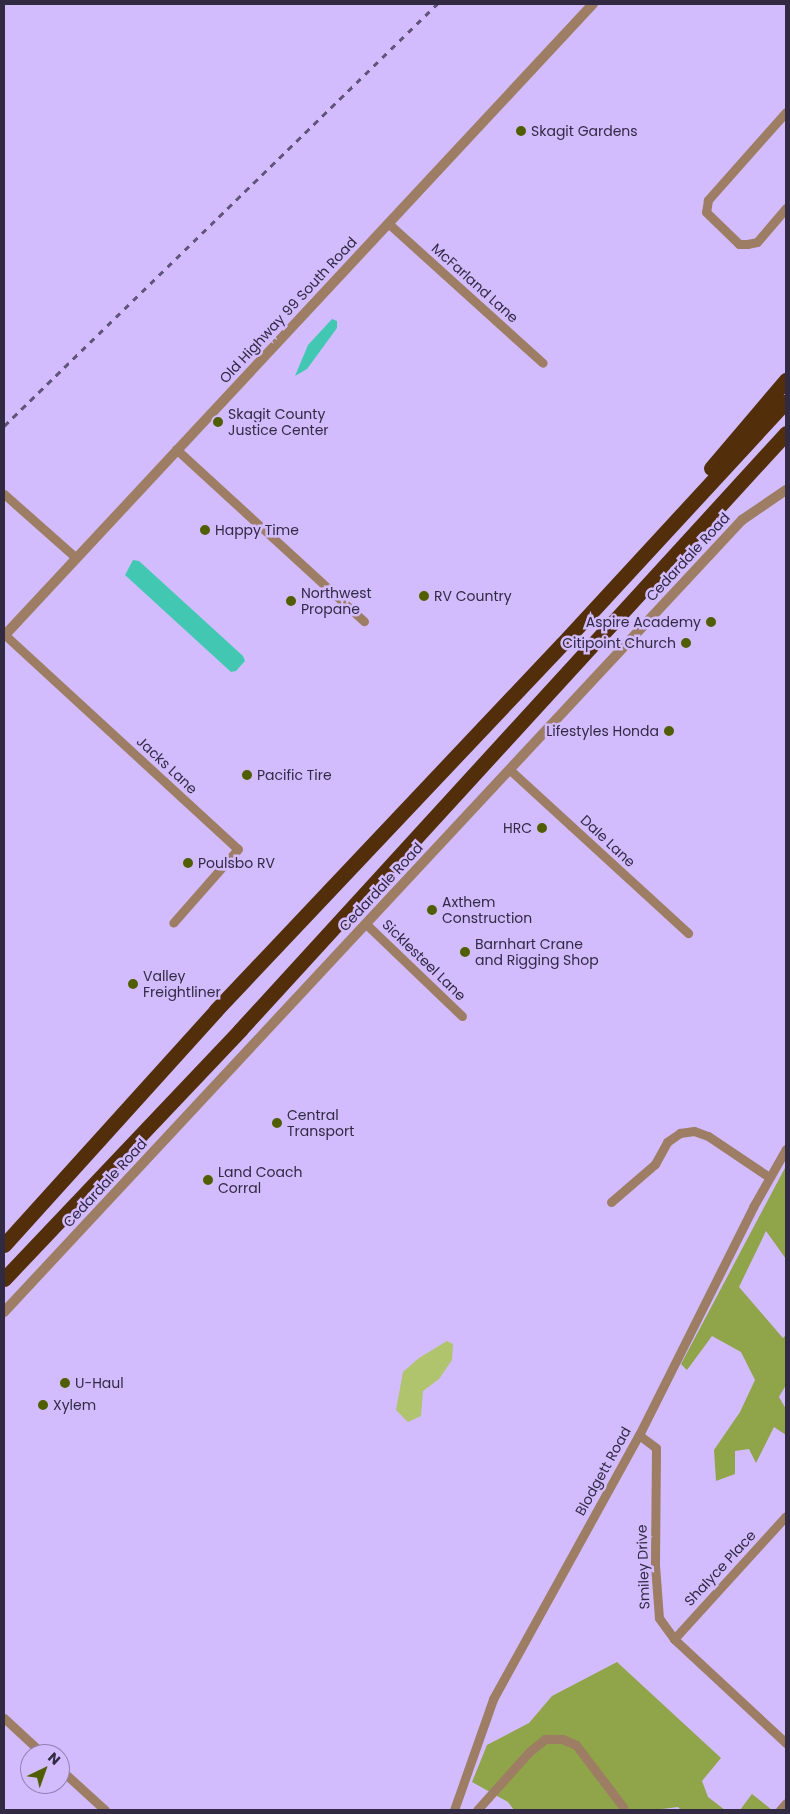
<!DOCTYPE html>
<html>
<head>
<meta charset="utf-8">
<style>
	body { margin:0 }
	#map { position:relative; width:790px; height:1814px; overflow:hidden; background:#d2bcfe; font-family:Poppins,sans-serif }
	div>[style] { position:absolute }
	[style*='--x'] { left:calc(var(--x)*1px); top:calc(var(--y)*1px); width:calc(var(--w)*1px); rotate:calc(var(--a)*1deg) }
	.green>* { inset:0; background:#b0c36d }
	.forest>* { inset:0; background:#90a449 }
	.water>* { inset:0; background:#42c8b2 }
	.minor>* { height:9px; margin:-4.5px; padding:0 4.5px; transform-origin:4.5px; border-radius:4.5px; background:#9d7d64 }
	.tertiary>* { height:10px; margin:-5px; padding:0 5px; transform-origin:5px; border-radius:5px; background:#9d7d64 }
	.motorway>* { height:15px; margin:-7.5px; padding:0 7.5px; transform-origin:7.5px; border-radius:7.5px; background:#532e0b }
	.rail>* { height:2.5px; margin-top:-1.25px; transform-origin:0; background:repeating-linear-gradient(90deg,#61547a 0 6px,transparent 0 12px) }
	.dots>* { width:14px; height:14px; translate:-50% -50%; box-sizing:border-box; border:2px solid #d2bcfe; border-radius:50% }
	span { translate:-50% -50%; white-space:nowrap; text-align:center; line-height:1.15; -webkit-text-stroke:5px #d2bcfe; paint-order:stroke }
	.poi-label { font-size:14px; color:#322943 }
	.left { translate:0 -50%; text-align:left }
	.right { translate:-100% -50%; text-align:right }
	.street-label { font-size:14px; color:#322943 }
	.frame { position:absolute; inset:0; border:5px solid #322943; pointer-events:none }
	.north { position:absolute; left:20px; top:1744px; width:50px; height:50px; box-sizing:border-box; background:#d2bcfe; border:1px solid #9281b3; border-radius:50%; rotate:42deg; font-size:14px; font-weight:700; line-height:20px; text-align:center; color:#322943 }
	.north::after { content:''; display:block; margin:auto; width:18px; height:22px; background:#505e00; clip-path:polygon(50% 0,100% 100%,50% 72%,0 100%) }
</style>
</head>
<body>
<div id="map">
	<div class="green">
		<i style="clip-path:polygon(447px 1341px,453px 1344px,452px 1360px,439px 1379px,423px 1391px,421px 1416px,408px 1422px,396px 1410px,403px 1372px,419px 1358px)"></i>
	</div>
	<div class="forest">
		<i style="clip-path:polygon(786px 1166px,786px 1259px,766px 1231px,739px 1287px,783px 1338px,786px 1335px,786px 1385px,779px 1397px,786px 1409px,786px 1435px,774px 1427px,756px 1463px,749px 1449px,735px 1451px,735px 1474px,716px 1481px,714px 1450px,740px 1412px,755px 1380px,741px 1352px,712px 1336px,687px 1370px,681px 1364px)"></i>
		<i style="clip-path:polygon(617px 1662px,721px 1758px,702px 1781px,708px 1797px,725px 1810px,681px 1810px,678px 1807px,654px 1810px,514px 1810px,508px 1802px,472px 1782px,487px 1745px,529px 1723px,552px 1696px)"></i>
		<i style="clip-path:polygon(752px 1794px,772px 1810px,740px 1810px)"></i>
	</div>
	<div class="water">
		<i style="clip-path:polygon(332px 319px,337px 321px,337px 328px,307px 369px,295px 376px,308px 345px)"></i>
		<i style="clip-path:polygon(133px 560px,139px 561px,243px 656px,245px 661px,236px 671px,231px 672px,125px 575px)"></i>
	</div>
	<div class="minor">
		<i style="--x:786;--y:112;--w:118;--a:131.6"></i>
		<i style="--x:708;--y:200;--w:12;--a:99"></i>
		<i style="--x:706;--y:212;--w:46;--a:44.1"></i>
		<i style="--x:739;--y:244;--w:8;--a:0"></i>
		<i style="--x:747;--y:244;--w:10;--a:-11"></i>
		<i style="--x:757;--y:242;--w:45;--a:-49.5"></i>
		<i style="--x:389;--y:224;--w:207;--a:42.1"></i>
		<i style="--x:176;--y:449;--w:255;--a:42.5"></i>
		<i style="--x:4;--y:494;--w:96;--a:41.6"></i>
		<i style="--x:5;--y:635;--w:316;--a:42.6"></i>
		<i style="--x:238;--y:849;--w:98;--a:131.3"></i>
		<i style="--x:509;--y:769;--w:243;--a:42.5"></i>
		<i style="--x:366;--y:924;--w:133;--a:43.8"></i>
		<i style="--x:611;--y:1202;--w:58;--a:-40.8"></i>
		<i style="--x:655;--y:1164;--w:25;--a:-61"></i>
		<i style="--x:667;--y:1142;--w:16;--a:-35"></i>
		<i style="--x:680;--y:1133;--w:14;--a:-8"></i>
		<i style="--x:694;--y:1131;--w:15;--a:20"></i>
		<i style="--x:708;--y:1136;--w:73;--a:33.9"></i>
		<i style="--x:639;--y:1435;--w:21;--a:37"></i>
		<i style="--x:656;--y:1448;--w:117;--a:90.5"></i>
		<i style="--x:655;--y:1565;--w:53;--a:85.7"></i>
		<i style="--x:659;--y:1618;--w:26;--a:54"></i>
		<i style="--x:674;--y:1639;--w:153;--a:42.9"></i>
		<i style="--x:674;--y:1639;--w:166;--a:-47.7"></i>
		<i style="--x:4;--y:1718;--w:53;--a:42.7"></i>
		<i style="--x:60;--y:1769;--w:61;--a:42.3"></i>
		<i style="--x:454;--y:1810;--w:118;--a:-70.6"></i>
		<i style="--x:493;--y:1699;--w:302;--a:-61.1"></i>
		<i style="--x:639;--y:1435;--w:255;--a:-63.4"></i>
		<i style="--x:753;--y:1207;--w:67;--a:-60.4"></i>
		<i style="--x:477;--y:1810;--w:78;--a:-48.1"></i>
		<i style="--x:529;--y:1752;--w:21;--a:-39"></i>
		<i style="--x:545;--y:1739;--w:17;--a:0"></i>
		<i style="--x:562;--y:1739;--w:15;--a:23"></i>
		<i style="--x:576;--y:1745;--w:78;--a:52.8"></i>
		<i style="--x:780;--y:1810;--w:9;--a:-49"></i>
	</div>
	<div class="tertiary">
		<i style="--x:4;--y:636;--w:864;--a:-47.02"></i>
		<i style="--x:4;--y:1312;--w:1083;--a:-47.02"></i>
		<i style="--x:742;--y:520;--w:53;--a:-34.3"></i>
	</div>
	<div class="motorway">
		<i style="--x:711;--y:468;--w:116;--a:-49.6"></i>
		<i style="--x:4;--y:1245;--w:316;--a:-47.9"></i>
		<i style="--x:216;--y:1010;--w:504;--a:-46.61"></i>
		<i style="--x:562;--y:644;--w:330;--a:-47.3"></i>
		<i style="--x:4;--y:1279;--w:343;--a:-46.5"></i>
		<i style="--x:240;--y:1030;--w:809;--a:-47.55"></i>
	</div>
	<div class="rail">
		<i style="--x:4;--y:426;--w:605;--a:-44.26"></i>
	</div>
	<div class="dots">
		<i style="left:521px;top:131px;background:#505e00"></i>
		<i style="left:218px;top:422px;background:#505e00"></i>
		<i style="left:205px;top:530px;background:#505e00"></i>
		<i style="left:424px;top:596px;background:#505e00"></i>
		<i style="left:291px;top:601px;background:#505e00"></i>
		<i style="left:711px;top:622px;background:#505e00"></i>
		<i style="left:686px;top:643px;background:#505e00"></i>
		<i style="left:669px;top:731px;background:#505e00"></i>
		<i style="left:247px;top:775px;background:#505e00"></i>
		<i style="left:542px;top:828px;background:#505e00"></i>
		<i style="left:188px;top:863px;background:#505e00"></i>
		<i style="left:432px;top:910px;background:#505e00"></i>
		<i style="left:465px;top:952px;background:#505e00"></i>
		<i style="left:133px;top:984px;background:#505e00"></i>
		<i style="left:277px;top:1123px;background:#505e00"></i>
		<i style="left:208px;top:1180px;background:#505e00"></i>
		<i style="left:65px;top:1383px;background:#505e00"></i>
		<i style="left:43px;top:1405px;background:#505e00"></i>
	</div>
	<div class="poi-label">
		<span class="left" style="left:531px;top:131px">Skagit Gardens</span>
		<span class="left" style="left:228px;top:422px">Skagit County<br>Justice Center</span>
		<span class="left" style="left:215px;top:530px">Happy Time</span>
		<span class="left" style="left:301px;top:601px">Northwest<br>Propane</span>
		<span class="left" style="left:434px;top:596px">RV Country</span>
		<span class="right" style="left:701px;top:622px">Aspire Academy</span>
		<span class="right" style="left:676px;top:643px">Citipoint Church</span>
		<span class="right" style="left:659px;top:731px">Lifestyles Honda</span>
		<span class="left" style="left:257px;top:775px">Pacific Tire</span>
		<span class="right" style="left:532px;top:828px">HRC</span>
		<span class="left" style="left:198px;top:863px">Poulsbo RV</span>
		<span class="left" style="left:442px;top:910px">Axthem<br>Construction</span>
		<span class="left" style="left:475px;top:952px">Barnhart Crane<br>and Rigging Shop</span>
		<span class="left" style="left:143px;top:984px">Valley<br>Freightliner</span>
		<span class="left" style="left:287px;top:1123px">Central<br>Transport</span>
		<span class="left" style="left:218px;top:1180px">Land Coach<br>Corral</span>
		<span class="left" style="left:75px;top:1383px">U-Haul</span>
		<span class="left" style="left:53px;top:1405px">Xylem</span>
	</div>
	<div class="street-label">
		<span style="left:475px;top:283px;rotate:42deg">McFarland Lane</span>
		<span style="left:288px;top:310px;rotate:-47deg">Old Highway 99 South Road</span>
		<span style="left:688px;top:557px;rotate:-47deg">Cedardale Road</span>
		<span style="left:167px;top:765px;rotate:43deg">Jacks Lane</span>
		<span style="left:608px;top:841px;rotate:43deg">Dale Lane</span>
		<span style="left:381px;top:887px;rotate:-47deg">Cedardale Road</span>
		<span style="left:424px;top:960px;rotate:44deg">Sicklesteel Lane</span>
		<span style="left:105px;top:1183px;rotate:-47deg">Cedardale Road</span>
		<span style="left:603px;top:1471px;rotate:-61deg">Blodgett Road</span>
		<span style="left:643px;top:1567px;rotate:-92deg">Smiley Drive</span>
		<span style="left:720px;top:1568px;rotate:-47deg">Shalyce Place</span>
	</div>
	<div class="frame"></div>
	<div class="north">N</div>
</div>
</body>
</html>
